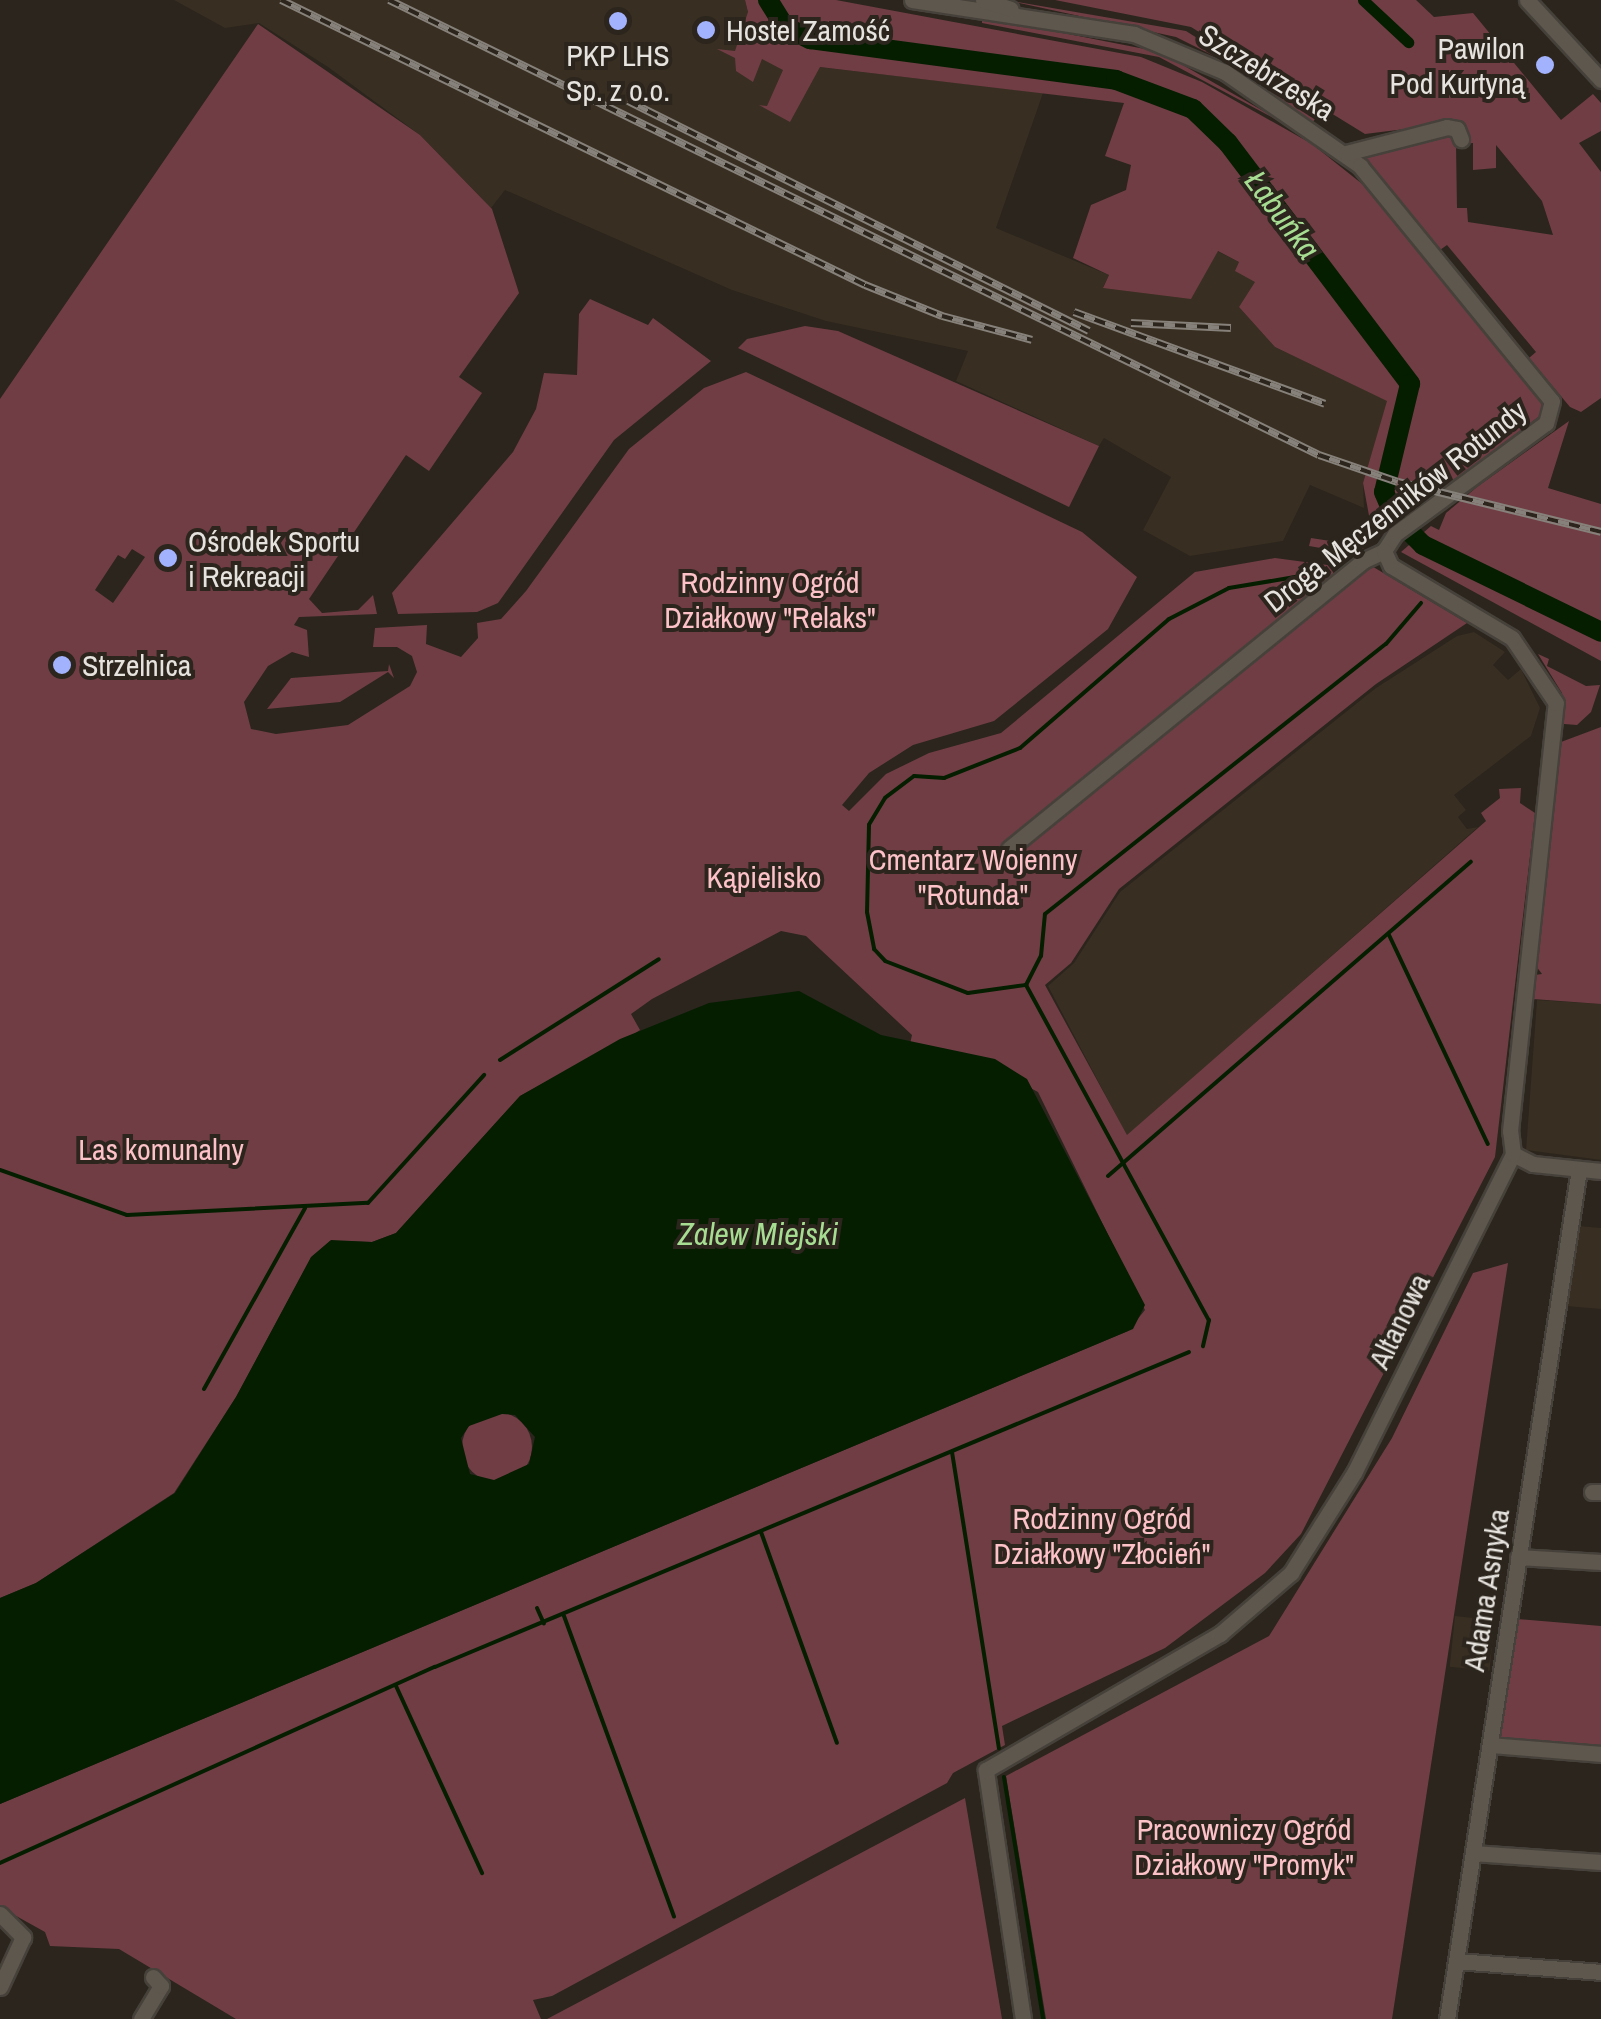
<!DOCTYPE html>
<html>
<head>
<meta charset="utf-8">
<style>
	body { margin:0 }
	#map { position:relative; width:1601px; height:2019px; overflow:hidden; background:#2b251d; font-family:"Archivo Narrow",sans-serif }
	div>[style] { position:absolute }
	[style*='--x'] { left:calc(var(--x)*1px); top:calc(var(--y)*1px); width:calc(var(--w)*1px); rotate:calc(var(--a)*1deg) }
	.built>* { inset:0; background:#382e21; transform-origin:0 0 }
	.green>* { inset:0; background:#703d45 }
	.round { border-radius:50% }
	.water>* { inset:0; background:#051e00 }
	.stream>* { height:4px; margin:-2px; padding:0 2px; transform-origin:2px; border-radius:2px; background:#051e00 }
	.canal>* { height:11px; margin:-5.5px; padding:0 5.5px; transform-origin:5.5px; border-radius:5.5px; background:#051e00 }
	.river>* { height:20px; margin:-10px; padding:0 10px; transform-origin:10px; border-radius:10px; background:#051e00 }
	.roads { filter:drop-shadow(2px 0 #46413a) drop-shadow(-2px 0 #46413a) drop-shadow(0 2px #46413a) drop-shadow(0 -2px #46413a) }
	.minor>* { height:15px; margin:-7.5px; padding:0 7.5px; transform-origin:7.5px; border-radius:7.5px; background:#5e574e }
	.rail>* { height:8px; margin-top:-4px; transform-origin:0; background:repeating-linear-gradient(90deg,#2b251d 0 11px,#86817a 0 22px); box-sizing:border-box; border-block:2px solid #86817a }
	.dots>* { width:28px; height:28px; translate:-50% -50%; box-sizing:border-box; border:5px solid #2b251d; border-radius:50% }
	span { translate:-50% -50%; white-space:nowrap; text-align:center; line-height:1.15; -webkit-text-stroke:8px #2b251d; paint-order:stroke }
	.poi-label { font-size:30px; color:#e6e2dd }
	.left { translate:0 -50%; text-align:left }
	.right { translate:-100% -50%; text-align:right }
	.street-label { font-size:30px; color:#e6e2dd }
	.park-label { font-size:30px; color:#fdc1c8 }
	.water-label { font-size:32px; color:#a7dd92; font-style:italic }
</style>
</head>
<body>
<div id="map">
	<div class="built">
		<i style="clip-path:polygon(174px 0,745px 0,748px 12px,802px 65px,1043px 93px,996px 228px,1109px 275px,1103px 287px,1217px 251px,1239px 262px,1256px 282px,1239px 307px,1275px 347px,1388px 401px,1363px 483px,1364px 508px,1310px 485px,1283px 541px,1190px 556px,1143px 530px,1171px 477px,1104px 438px,1099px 446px,956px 381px,968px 351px,826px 321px,732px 290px,505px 190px,491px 208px,420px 135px,328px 67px,259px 23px,225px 28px)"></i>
		<i style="clip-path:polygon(1474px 632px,1505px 652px,1493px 665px,1508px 680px,1521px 669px,1540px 708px,1531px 736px,1454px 795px,1466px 810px,1458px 817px,1467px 829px,1478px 827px,1127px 1136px,1048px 986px,1074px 963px,1120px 892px,1376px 688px,1457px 636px)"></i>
		<i style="clip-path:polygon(1537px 1000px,1601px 1004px,1601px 1160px,1526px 1150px)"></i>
		<i style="clip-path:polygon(1579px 1226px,1601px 1228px,1601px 1309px,1566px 1306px)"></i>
		<i style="left:1455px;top:1616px;width:40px;height:51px;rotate:6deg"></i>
	</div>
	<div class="green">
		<i style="clip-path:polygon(745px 0,836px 0,1141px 57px,1202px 82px,1312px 144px,1371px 191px,1542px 398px,1541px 415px,1356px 554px,1309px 546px,1311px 538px,1356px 545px,1370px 521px,1363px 483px,1387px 401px,1275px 347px,1239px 307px,1255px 282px,1235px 271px,1239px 262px,1218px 251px,1191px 299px,1103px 288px,1109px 275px,1073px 258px,1091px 205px,1126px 190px,1131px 165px,1105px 156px,1124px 103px,820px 67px,790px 122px,759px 105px,767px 106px,783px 70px,762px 59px,753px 82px,736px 71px,735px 58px,717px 49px,735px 51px,748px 12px)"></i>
		<i style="clip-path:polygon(1006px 0,1186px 31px,1318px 114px,1313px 122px,1228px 63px,1176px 37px)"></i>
		<i style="clip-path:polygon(evenodd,1055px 0,1416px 0,1434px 17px,1473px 13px,1561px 120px,1593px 94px,1601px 103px,1601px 131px,1579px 143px,1601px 172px,1601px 398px,1581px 412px,1570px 407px,1529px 358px,1536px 352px,1447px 245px,1440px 250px,1363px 160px,1363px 153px,1449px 131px,1467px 137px,1461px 122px,1365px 134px,1191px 27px,1055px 0,1473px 143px,1473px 170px,1496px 168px,1496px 145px,1542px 201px,1553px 235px,1468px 222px,1467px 208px,1457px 208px,1456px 145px,1473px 143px)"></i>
		<i style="clip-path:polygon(982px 17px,1160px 52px,1305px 135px,1159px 57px,982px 23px)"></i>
		<i style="clip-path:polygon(evenodd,258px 24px,420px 135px,492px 209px,519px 293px,459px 377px,482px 393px,429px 471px,406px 455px,309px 599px,322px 613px,358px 610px,373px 595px,377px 614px,299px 617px,294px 625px,307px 630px,309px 657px,292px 652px,268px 666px,244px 702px,251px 729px,276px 734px,348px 725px,410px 686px,417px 672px,412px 656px,397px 647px,373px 647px,375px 628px,427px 625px,426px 644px,461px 657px,478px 638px,477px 623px,501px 619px,526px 591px,629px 449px,704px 388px,746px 372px,1082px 532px,1137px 577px,1108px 629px,994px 721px,913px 745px,869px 773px,842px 805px,849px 811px,886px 774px,929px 753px,1001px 733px,1195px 572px,1275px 558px,1335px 566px,1332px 578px,1344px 586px,1370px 565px,1467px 623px,1376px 684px,1119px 889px,1071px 963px,1045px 985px,1127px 1135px,1486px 821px,1481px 813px,1500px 798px,1499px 789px,1521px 788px,1520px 803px,1535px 813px,1495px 1157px,1301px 1534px,1265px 1573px,1165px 1648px,1002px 1726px,1005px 1745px,953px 1773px,947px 1783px,552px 1996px,533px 2000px,541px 2019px,236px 2019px,119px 1949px,50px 1946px,45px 1932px,0 1907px,0 1804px,1128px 1331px,1145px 1310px,1038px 1092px,969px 1056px,910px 1044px,912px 1035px,806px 936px,781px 931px,652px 999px,631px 1014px,640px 1030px,634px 1034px,520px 1096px,396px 1233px,372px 1242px,330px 1241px,311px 1258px,236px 1397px,174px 1493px,36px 1583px,0 1598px,0 399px,258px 24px,132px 549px,145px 557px,113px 603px,95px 590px,118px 555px,125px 559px,132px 549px)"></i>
		<i style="clip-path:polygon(590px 299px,648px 325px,653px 318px,711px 361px,614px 440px,498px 603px,477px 612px,398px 614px,392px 593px,513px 452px,536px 409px,544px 373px,577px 375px,579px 314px)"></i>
		<i style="clip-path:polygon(805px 326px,838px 331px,1099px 446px,1069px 507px,738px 348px,747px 339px)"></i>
		<i style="clip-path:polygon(1569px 421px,1548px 488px,1601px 504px,1601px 661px,1401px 552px,1431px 526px,1439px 530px,1446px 513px,1477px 487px)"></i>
		<i style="clip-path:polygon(1538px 654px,1549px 659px,1547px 666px,1586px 686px,1600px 685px,1591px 712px,1577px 725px,1564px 724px,1562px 693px)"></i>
		<i style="clip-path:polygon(389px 664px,394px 678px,388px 672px,340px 702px,267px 709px,291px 678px,388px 671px)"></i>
		<i style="clip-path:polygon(1601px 727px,1601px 1004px,1533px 999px,1535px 975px,1542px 974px,1536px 966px,1561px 742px)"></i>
		<i style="clip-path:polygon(1508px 1263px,1392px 2019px,1046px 2019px,1006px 1776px,1269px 1636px,1392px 1438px,1473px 1273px)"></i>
		<i class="round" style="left:462px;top:1412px;width:70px;height:70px"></i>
		<i style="clip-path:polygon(1517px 1619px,1601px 1626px,1601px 1748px,1500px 1740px)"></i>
		<i style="clip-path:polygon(965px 1798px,1002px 2019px,547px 2019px,876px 1845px)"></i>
	</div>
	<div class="water">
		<i style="clip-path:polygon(evenodd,799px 991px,881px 1035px,995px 1059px,1027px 1079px,1145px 1305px,1133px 1329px,0 1804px,0 1598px,36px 1583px,175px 1493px,236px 1397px,311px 1257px,331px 1240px,372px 1242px,396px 1233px,520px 1096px,620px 1039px,709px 1003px,799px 991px,502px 1414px,515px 1415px,535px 1437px,529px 1464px,494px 1480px,470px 1474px,461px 1438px,469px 1426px,502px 1414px)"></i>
	</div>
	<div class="stream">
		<i style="--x:1295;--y:577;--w:67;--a:170.5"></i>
		<i style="--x:1229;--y:588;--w:68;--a:152.7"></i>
		<i style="--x:1169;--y:619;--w:197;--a:139.1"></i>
		<i style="--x:1020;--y:748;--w:82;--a:158.5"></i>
		<i style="--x:944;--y:778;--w:30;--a:-176"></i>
		<i style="--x:914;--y:776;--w:36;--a:143"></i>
		<i style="--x:885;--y:798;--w:31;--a:121"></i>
		<i style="--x:869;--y:825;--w:87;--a:91.3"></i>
		<i style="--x:867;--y:912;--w:38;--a:79"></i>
		<i style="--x:874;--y:949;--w:16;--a:47"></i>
		<i style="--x:885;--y:961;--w:89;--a:21.1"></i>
		<i style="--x:968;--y:993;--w:59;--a:-7.9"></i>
		<i style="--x:1026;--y:985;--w:33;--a:-63"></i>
		<i style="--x:1041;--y:956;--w:42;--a:-84.6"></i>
		<i style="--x:1045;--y:914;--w:435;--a:-38.4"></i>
		<i style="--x:1386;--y:644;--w:54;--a:-49.5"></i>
		<i style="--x:1389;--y:935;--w:231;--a:64.7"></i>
		<i style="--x:1026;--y:985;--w:382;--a:61.4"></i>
		<i style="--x:1209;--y:1320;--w:27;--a:103"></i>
		<i style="--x:500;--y:1060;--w:188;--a:-32.4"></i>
		<i style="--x:0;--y:1170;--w:135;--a:19.5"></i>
		<i style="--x:127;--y:1215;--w:241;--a:-2.9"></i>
		<i style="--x:368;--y:1203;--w:173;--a:-47.8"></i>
		<i style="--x:1108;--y:1176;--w:480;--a:-40.9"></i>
		<i style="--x:204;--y:1389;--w:207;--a:-60.8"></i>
		<i style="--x:952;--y:1452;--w:300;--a:81"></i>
		<i style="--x:761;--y:1532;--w:224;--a:70.2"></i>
		<i style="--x:537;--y:1608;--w:17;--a:66"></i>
		<i style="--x:564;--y:1616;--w:320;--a:69.9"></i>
		<i style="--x:396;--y:1686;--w:206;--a:65.3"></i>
		<i style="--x:1004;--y:1777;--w:245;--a:80.8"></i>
		<i style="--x:0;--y:1863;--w:477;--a:-24.3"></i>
		<i style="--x:435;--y:1667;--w:817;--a:-22.67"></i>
	</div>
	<div class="canal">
		<i style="--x:1363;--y:0;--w:62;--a:43"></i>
	</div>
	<div class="river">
		<i style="--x:768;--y:0;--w:31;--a:58"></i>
		<i style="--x:784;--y:26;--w:29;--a:27"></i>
		<i style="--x:810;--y:39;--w:309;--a:7.6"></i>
		<i style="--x:1116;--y:80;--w:82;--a:20.6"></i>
		<i style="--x:1193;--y:109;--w:49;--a:44.2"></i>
		<i style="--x:1228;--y:143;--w:302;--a:52.9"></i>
		<i style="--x:1410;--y:384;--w:111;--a:103.5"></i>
		<i style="--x:1384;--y:492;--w:26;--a:67"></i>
		<i style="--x:1394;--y:516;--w:41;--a:45"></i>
		<i style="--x:1423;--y:545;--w:198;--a:26"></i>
	</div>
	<div class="roads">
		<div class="minor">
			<i style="--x:912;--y:0;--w:225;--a:8.7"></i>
			<i style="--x:1134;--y:34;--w:99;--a:22.7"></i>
			<i style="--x:1225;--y:72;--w:165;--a:34.8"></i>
			<i style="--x:1360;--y:166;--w:303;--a:50.8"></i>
			<i style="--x:1552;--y:401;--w:23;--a:105"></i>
			<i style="--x:1546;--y:423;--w:187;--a:143.7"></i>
			<i style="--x:1395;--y:534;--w:20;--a:123"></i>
			<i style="--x:1384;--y:551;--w:23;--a:155"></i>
			<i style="--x:1363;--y:561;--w:456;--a:140.9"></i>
			<i style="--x:983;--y:0;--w:29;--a:18"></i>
			<i style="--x:1527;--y:0;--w:109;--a:47.2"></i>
			<i style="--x:1346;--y:153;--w:104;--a:-14.4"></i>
			<i style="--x:1447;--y:127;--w:10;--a:11"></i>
			<i style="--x:1457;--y:129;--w:11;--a:68"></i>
			<i style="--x:1513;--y:1154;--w:22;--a:27"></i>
			<i style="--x:1533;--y:1164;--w:68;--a:5.9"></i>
			<i style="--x:1592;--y:1492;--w:9;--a:0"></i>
			<i style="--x:1518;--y:1557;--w:83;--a:3.4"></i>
			<i style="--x:1490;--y:1745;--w:111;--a:4.6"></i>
			<i style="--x:1473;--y:1853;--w:128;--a:4"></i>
			<i style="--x:0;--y:1914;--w:33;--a:45"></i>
			<i style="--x:23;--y:1937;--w:55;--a:114.7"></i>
			<i style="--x:1456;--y:1961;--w:145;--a:4.3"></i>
			<i style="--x:141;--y:2019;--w:39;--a:-59"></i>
			<i style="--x:161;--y:1986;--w:12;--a:-132"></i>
			<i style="--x:1023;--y:2019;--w:252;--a:-98.5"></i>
			<i style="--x:986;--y:1770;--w:271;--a:-30.2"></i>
			<i style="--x:1220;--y:1634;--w:94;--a:-40.7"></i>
			<i style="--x:1291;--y:1573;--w:118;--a:-57.8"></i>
			<i style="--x:1354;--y:1473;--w:356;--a:-63.5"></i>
			<i style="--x:1513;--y:1154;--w:23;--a:-97"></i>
			<i style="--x:1510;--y:1131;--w:430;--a:-83.9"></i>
			<i style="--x:1556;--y:703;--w:78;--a:-124.1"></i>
			<i style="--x:1512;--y:638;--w:141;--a:-149.2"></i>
			<i style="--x:1391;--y:566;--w:17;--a:-115"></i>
			<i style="--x:1447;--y:2019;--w:860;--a:-81.17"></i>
		</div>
	</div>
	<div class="rail">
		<i style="--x:281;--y:0;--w:650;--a:26.01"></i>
		<i style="--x:865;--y:285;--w:83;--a:21.9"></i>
		<i style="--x:942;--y:316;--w:93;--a:14.9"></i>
		<i style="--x:389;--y:0;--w:1035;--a:26.07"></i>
		<i style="--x:1319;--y:455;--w:83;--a:18.9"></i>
		<i style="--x:1398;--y:482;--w:209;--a:13.8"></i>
		<i style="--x:628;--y:101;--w:515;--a:26.52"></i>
		<i style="--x:1074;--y:312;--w:267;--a:20.1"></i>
		<i style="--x:1131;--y:323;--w:100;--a:2.9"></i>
	</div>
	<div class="dots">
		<i style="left:618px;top:21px;background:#a3b2fd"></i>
		<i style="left:706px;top:30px;background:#a3b2fd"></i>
		<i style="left:1545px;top:65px;background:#a3b2fd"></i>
		<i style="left:168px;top:558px;background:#a3b2fd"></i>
		<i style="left:62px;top:665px;background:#a3b2fd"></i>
	</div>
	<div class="poi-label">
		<span class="left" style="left:726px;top:30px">Hostel Zamość</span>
		<span class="right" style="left:1525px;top:65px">Pawilon<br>Pod Kurtyną</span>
		<span style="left:618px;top:72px">PKP LHS<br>Sp. z o.o.</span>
		<span class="left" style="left:188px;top:558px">Ośrodek Sportu<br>i Rekreacji</span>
		<span class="left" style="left:82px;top:665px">Strzelnica</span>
	</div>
	<div class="street-label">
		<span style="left:1267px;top:72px;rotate:32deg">Szczebrzeska</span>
		<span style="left:1395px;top:506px;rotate:-38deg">Droga Męczenników Rotundy</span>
		<span style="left:1399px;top:1321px;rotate:-64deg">Altanowa</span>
		<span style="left:1486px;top:1590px;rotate:-81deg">Adama Asnyka</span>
	</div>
	<div class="park-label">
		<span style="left:770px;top:599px">Rodzinny Ogród<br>Działkowy "Relaks"</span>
		<span style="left:973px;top:876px">Cmentarz Wojenny<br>"Rotunda"</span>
		<span style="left:764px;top:877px">Kąpielisko</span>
		<span style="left:161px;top:1149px">Las komunalny</span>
		<span style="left:1102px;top:1535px">Rodzinny Ogród<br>Działkowy "Złocień"</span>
		<span style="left:1244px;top:1846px">Pracowniczy Ogród<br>Działkowy "Promyk"</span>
	</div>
	<div class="water-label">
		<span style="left:1282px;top:215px;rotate:53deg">Łabuńka</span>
		<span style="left:758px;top:1234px">Zalew Miejski</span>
	</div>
</div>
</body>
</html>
